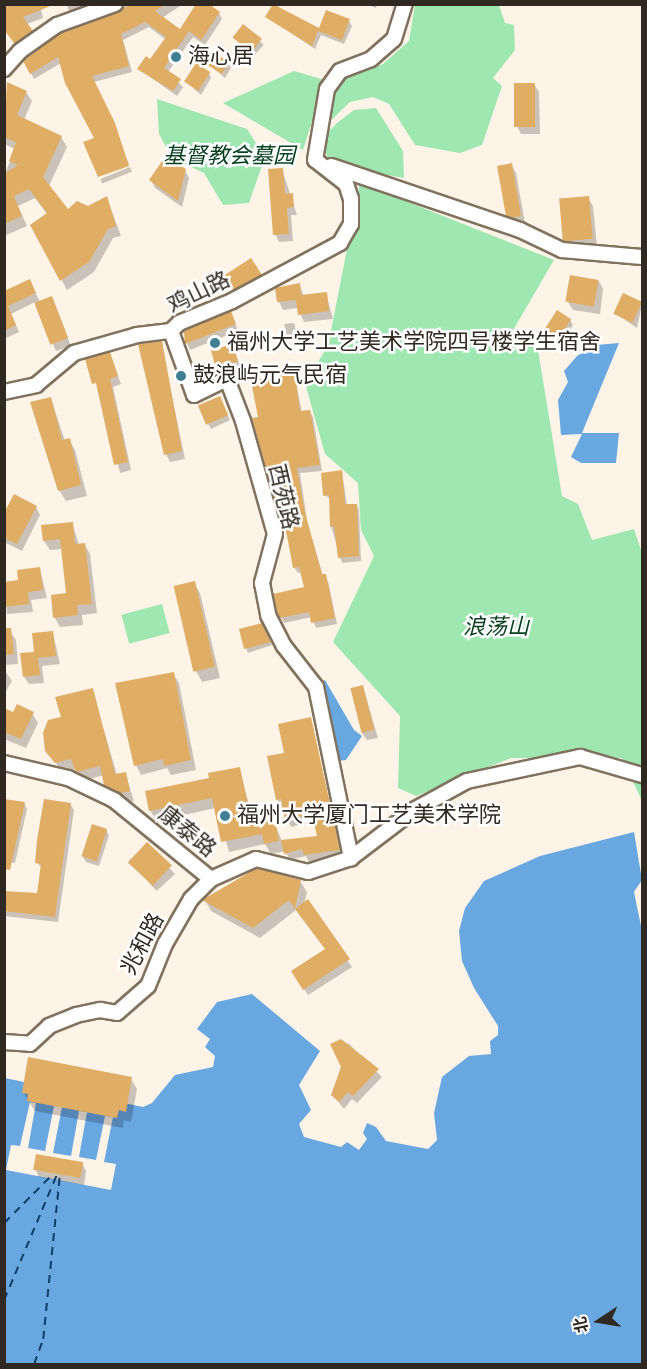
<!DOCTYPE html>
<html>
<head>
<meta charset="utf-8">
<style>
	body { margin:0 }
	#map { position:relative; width:647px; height:1369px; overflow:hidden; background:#fdf3e6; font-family:Spectral,"Noto Sans SC",serif }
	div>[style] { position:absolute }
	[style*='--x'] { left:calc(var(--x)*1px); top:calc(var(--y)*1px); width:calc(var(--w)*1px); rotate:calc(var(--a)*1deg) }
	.green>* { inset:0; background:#9ee7b0; transform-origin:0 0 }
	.water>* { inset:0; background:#69a7e1 }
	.pier>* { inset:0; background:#fdf3e6 }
	.shadow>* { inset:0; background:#0003; transform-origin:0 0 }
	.ferry>* { height:1.5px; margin-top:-0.75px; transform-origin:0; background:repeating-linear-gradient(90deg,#103d64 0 8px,transparent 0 14px) }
	.building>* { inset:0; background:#e0ad65; transform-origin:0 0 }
	.roads { filter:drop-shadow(2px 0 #81725f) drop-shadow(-2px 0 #81725f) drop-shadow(0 2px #81725f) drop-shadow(0 -2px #81725f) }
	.street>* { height:14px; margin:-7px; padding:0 7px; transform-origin:7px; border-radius:7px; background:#fff }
	.dots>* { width:16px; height:16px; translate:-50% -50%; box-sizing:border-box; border:3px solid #fff; border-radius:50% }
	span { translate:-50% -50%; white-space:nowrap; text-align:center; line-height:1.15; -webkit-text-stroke:5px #fff; paint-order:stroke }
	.poi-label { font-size:22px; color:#2f2921 }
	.left { translate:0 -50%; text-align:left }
	.park-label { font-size:22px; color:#053f1d; font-style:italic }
	.street-label { font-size:22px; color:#2f2921 }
	.frame { position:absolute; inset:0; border:6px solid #2f2921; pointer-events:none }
	.north { position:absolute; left:569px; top:1291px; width:60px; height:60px; -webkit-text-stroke:4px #fff; paint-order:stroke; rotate:258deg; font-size:16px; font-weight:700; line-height:24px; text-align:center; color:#2f2921 }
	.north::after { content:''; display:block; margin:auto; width:21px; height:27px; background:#2f2921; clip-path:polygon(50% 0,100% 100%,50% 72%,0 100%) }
</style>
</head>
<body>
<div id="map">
	<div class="green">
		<i style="clip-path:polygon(415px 5px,499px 5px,505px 23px,514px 25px,515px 50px,493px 78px,502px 86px,482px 145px,460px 153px,415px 145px,389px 104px,373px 97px,350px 102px,327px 124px,332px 97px,346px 77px,383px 64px,409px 41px)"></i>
		<i style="clip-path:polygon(294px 71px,325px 80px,303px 150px,223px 103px)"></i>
		<i style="clip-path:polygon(157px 99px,247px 129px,265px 157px,249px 203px,223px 205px,204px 173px,172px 158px,159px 134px)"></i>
		<i style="clip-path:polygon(376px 108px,403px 151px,404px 178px,348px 168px,327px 157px,323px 138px,337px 123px,354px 110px)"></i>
		<i style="clip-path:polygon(360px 183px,554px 260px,512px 332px,538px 350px,562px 496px,578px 504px,592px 540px,634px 529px,642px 553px,642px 801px,622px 758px,511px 758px,416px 796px,398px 788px,400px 716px,333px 642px,374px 556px,361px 530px,358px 483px,325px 454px,305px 383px,328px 346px)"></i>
		<i style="left:162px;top:604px;width:30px;height:42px;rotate:75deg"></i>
	</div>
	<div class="water">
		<i style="clip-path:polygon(619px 343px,582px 433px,619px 433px,616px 463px,581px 463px,571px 457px,582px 434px,561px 435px,558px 400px,568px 382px,564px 371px,577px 356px,596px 345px)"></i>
		<i style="clip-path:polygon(325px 680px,354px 730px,362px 736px,346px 760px,335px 761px,319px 684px)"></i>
		<i style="clip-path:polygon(634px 832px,642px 880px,634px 892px,642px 931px,642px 1364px,5px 1364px,5px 1078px,143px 1107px,152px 1103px,175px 1075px,213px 1067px,215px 1056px,205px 1047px,210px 1039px,197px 1029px,217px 1002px,252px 994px,320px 1051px,299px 1085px,311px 1110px,299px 1124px,304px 1137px,341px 1147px,347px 1142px,359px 1150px,367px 1139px,363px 1133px,367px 1123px,376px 1127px,386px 1141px,428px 1149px,437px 1140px,434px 1113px,442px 1077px,469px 1056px,491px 1054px,490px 1041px,498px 1035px,498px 1026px,474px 988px,462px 961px,459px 931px,465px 908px,484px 881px,540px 856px)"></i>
	</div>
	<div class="pier">
		<i style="clip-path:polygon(30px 1102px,36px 1103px,28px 1148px,45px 1151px,54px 1106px,62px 1107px,53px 1153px,71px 1156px,79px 1111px,87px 1112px,79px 1157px,96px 1160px,105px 1116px,113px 1117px,104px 1162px,116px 1164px,111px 1190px,6px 1170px,11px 1145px,20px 1146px)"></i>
	</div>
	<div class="shadow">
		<i style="clip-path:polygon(4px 4px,40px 4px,43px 18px,27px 24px,36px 39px,20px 50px,4px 29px)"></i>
		<i style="clip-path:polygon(66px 4px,107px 4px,72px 17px)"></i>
		<i style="clip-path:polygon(125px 4px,183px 4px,162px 18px,180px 31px,219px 13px,222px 19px,205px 45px,193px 37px,168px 72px,183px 87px,177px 96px,139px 69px,151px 62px,166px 40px,149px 27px,123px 40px,132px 72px,94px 82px,129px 164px,99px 175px,96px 138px,61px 63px,34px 79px,31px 73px,119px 14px)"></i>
		<i style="clip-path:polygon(365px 4px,377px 4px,376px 8px)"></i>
		<i style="clip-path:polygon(267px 17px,320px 30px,349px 21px,352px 26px,344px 44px,321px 35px,315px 49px)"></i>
		<i style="left:243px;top:26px;width:28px;height:15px;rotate:42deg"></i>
		<i style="clip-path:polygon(228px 63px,231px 68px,225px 78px,210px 65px)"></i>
		<i style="clip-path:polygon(209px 73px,211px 78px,201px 95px,186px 82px)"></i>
		<i style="clip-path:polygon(8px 84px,26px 92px,32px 101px,24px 120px,61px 137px,67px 147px,49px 186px,68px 211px,88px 208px,107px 198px,121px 236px,113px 238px,94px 272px,67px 290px,32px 226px,47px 214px,35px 198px,18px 206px,27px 226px,4px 236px,4px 176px,15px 149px,4px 144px)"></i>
		<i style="clip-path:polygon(534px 84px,539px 92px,540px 134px,521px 134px,517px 126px)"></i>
		<i style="clip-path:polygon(511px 165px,516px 173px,525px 223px,512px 223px,507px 215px)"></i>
		<i style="left:130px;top:167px;width:5px;height:32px;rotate:68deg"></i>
		<i style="clip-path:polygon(282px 169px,297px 215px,291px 215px,293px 241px,279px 242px,275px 234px)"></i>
		<i style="clip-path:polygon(185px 170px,189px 178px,182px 207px,155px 188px,151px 180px)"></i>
		<i style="clip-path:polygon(588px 198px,593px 206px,597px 247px,569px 248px,564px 240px,560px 200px)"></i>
		<i style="left:251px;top:260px;width:27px;height:30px;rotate:59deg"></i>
		<i style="clip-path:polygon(599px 281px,603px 289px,600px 314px,573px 310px,568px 302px)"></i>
		<i style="clip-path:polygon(299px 284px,304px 296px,326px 293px,333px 319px,304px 322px,298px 308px,283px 310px,279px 302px)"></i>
		<i style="clip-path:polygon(33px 288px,40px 302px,55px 306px,71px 346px,56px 351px,35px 302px,11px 314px,19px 332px,4px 339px,4px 293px)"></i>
		<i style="clip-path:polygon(624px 295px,642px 304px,637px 328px,616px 314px)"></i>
		<i style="clip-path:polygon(234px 320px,238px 331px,190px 350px,187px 343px)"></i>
		<i style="clip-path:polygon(570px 320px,573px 325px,559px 346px,547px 338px,544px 334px)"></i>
		<i style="clip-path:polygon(294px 323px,298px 339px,288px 340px,284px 324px)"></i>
		<i style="clip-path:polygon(161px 343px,185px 459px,170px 462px,166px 454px)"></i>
		<i style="left:232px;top:345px;width:22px;height:21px;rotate:69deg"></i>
		<i style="clip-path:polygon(110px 354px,121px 384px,113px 387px,131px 470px,120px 473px,100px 391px,87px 360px)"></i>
		<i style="clip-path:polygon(293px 369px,302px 412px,310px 412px,313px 417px,322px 471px,300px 473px,307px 521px,323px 576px,328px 581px,337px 624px,316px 628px,312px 617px,284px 623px,281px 617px,306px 589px,302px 572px,298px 573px,294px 567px,260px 419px,282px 376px)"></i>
		<i style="clip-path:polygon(51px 399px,65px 441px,69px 440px,75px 450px,87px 496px,66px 501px,59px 490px)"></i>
		<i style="clip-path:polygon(222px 403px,230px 420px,211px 429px,208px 424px)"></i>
		<i style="clip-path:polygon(342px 472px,347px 505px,357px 505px,359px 510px,361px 561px,342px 563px,331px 526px,331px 500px,325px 495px)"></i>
		<i style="clip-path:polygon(36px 507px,40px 515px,22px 551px,4px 542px,4px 516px)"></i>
		<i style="clip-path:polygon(72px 523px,79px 545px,85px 545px,90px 554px,97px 613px,82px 615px,83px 625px,60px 627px,55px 618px,67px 595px,62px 549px,50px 550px,44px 541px)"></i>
		<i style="clip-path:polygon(40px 569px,47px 598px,31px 600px,33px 612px,7px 614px,4px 583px,20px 582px)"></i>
		<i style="clip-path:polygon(194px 583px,200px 593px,220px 678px,202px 682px,196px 671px)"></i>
		<i style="clip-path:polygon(261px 625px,272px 645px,248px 653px,246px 648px)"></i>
		<i style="clip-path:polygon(4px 631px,10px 631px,16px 640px,18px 664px,4px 665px)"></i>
		<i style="clip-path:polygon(53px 633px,60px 664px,42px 666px,44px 683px,29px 684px,24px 677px,36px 653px)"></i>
		<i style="clip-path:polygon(4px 669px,12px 681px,4px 695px)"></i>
		<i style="clip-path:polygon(173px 674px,179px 683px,196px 770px,171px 775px,167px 768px,141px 775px,136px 765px)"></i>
		<i style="clip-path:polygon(363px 687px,378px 738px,367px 740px,362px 733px)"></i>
		<i style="clip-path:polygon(92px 689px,117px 775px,125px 773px,134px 801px,126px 802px,111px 795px,104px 775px,83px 781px,76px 769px,62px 772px,47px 750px)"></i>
		<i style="clip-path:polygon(4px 710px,14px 715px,32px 713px,38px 723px,26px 748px,4px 739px)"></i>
		<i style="clip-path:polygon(310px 719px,343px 857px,309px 862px,306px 856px,290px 860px,285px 851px,271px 854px,265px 844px,229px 852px,216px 808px,156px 821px,150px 810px,239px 768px,255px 826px,274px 822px,282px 841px,319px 837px,315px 821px,291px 827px,277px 799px)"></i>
		<i style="clip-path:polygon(24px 803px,27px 809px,15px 863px,5px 862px)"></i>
		<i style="clip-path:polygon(70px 804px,74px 810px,58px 922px,4px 916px,4px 892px,39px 895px,42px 869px,37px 862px)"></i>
		<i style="clip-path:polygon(106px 830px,109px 835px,99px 866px,86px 862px,83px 857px)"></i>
		<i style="left:147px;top:844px;width:41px;height:25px;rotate:47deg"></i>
		<i style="clip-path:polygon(300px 881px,307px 892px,304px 905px,308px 902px,352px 967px,308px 995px,293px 972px,326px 950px,296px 910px,260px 938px,211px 911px,205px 900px)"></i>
		<i style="clip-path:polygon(348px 1043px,382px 1077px,357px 1103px,352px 1099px,344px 1109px,333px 1095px)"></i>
		<i style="clip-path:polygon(131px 1079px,137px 1089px,131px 1122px,124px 1120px,123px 1128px,35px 1111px,23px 1092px)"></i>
		<i style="clip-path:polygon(82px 1163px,86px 1171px,84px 1185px,39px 1177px,35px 1169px)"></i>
	</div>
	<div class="ferry">
		<i style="--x:4;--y:1223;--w:69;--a:-45"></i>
		<i style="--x:4;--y:1300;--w:137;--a:-67.2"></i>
		<i style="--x:34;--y:1364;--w:27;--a:-70"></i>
		<i style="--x:43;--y:1339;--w:167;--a:-84.2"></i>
	</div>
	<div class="building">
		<i style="clip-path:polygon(14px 4px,53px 4px,53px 5px,23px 17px,33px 31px,15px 44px,4px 30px,4px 8px)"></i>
		<i style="clip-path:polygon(134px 4px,166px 4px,155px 11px,180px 29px,196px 4px,209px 4px,220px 12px,201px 40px,189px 31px,164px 68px,181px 79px,173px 91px,137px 69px,146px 56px,150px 59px,166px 37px,145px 22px,121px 34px,129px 66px,92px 76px,115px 123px,129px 166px,98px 177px,83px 142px,94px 138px,65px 83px,58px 57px,30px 74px,23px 61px,61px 33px)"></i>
		<i style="clip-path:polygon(273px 4px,319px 28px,326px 10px,350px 19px,342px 40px,318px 31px,312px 46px,265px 17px)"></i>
		<i style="left:243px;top:24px;width:24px;height:17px;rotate:38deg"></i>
		<i style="left:215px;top:53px;width:17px;height:14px;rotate:33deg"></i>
		<i style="left:196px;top:63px;width:17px;height:22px;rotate:33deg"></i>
		<i style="clip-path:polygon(7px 82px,27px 91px,17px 115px,62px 136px,43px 177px,68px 209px,77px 201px,88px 206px,107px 196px,116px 226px,108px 229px,89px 262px,60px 281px,30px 225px,47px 213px,29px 189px,14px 196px,22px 216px,4px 224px,4px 174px,18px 165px,9px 161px,16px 142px,4px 137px)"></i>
		<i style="left:514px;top:83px;width:21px;height:44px"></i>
		<i style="clip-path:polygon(165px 157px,186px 169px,178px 201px,149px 180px)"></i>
		<i style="clip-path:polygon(512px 163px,521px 216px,511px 218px,506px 216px,497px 166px)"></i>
		<i style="clip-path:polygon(283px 168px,285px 194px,293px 193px,294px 207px,287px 208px,289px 234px,273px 235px,268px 169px)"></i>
		<i style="left:589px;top:196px;width:43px;height:30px;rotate:85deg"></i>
		<i style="left:251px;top:258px;width:20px;height:33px;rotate:57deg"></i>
		<i style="left:570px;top:275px;width:29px;height:27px;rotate:10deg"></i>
		<i style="clip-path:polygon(30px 279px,36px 293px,8px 306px,16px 325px,4px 331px,4px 291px)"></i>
		<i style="clip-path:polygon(300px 283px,301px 295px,327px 292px,329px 311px,298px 315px,296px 300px,277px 302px,275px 288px)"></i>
		<i style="left:623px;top:293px;width:21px;height:23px;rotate:25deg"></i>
		<i style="left:52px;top:296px;width:45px;height:19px;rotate:69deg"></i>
		<i style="left:557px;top:310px;width:17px;height:27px;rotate:33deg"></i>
		<i style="clip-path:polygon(231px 311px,236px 324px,185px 344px,184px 331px)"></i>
		<i style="clip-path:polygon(162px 341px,182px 451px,164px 455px,138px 344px)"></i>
		<i style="left:233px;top:344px;width:18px;height:23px;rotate:74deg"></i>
		<i style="clip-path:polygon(110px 352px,118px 376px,110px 379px,128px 462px,114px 465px,96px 383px,92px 384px,85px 359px)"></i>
		<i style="clip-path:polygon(294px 367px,300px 411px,310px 410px,320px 465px,297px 468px,305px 513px,322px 574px,326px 574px,335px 618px,311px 623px,309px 612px,280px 618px,277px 612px,273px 594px,304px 587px,299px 567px,293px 568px,282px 508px,277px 509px,252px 418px,258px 417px,251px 381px,281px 375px,280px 369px)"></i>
		<i style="left:220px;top:396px;width:21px;height:24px;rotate:67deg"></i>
		<i style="clip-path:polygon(51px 397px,62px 440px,70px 438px,81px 485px,58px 491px,30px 402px)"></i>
		<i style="clip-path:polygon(342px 470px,345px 504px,357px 504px,359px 556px,338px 558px,334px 526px,330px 527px,329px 495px,323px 496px,321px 473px)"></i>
		<i style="clip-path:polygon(14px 494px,37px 506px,17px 544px,4px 538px,4px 513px)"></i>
		<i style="clip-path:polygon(73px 522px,75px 544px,85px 543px,92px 604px,77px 605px,78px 615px,53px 618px,51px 595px,66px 593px,60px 539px,43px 541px,41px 525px)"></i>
		<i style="clip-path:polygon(40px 567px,43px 590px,28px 592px,29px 604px,4px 607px,4px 582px,18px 580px,17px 570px)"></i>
		<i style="left:195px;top:581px;width:88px;height:22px;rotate:77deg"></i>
		<i style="clip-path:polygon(262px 623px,271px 642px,244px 649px,239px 629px)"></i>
		<i style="clip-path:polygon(4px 628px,11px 628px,14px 654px,4px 655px)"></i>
		<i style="clip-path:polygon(53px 631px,56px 656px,38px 658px,40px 675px,23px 677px,20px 653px,34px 652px,32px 633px)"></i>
		<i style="clip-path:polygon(174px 672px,191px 760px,164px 766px,163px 759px,134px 766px,115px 683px)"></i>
		<i style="left:363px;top:685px;width:46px;height:13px;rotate:76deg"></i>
		<i style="clip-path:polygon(93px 688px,115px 774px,126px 772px,130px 791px,120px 793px,104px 785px,100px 766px,76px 772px,71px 759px,55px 763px,45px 751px,43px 733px,48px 720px,61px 717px,55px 697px)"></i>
		<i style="clip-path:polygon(17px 704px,34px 712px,21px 739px,4px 732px,4px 708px,13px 712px)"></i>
		<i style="clip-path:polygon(311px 717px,340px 850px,304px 855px,302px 849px,284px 854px,281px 840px,317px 836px,312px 814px,285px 820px,281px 799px,276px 800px,267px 756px,284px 753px,278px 724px)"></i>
		<i style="clip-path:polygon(240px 767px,252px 825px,275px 820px,279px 841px,264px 844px,262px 834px,221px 842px,212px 798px,149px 811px,145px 791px,209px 778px,208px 773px)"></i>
		<i style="clip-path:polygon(4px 799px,25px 802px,10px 870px,4px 869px)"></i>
		<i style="clip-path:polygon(44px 799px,71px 803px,55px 917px,4px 911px,4px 891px,37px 893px,41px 864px,35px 863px,37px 840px)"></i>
		<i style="left:92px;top:824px;width:16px;height:34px;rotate:18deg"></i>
		<i style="left:147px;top:842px;width:34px;height:28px;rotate:43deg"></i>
		<i style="clip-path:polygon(257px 868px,301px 880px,295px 909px,289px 900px,253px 928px,202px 900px)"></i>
		<i style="clip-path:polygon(308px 899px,350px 959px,303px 990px,291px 971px,325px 949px,295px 909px)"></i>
		<i style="clip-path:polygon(341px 1039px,379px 1069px,353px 1096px,348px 1092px,339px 1102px,331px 1095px,341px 1067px,330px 1044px)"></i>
		<i style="clip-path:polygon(28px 1057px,132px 1077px,126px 1112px,119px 1110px,117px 1118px,27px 1101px,28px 1094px,22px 1093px)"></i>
		<i style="left:36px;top:1154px;width:48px;height:16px;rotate:10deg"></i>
	</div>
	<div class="roads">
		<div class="street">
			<i style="--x:4;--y:69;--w:24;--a:-48"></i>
			<i style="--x:20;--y:51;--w:45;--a:-35.1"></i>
			<i style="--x:57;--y:25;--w:62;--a:-19.9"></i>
			<i style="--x:331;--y:166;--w:200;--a:18.7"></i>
			<i style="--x:520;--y:230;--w:47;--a:25.5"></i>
			<i style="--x:562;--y:250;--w:80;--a:5"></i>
			<i style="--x:171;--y:331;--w:68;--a:70.2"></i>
			<i style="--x:194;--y:395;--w:37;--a:-26"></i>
			<i style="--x:227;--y:379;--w:45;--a:69.1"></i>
			<i style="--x:243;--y:421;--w:117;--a:74.2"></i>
			<i style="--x:275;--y:534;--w:51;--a:104.9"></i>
			<i style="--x:262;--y:583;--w:33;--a:79"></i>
			<i style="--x:268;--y:615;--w:35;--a:63"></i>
			<i style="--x:284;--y:646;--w:52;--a:52"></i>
			<i style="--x:316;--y:687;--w:175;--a:78.4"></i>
			<i style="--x:4;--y:392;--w:33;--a:-12"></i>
			<i style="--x:36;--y:385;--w:50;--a:-40.1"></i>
			<i style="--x:74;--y:353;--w:66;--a:-15.9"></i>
			<i style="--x:137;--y:335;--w:34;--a:-7"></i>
			<i style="--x:171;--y:331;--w:11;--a:-45"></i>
			<i style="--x:179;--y:323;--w:57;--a:-22.5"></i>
			<i style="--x:232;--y:301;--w:123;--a:-28.2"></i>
			<i style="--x:340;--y:243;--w:22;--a:-60"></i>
			<i style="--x:351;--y:224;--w:25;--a:-90"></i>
			<i style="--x:351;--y:199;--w:16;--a:-108"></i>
			<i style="--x:346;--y:184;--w:39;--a:-142"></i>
			<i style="--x:315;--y:160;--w:72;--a:-80.4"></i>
			<i style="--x:327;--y:89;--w:22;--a:-54"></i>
			<i style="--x:340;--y:71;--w:33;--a:-21"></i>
			<i style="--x:371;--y:59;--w:30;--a:-41"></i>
			<i style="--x:394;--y:39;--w:37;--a:-73"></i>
			<i style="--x:4;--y:763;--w:66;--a:13.2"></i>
			<i style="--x:68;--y:778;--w:51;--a:25.6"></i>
			<i style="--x:114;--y:800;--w:125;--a:39.2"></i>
			<i style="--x:211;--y:879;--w:49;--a:-24"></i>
			<i style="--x:256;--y:859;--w:54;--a:14"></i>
			<i style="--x:308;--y:872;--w:45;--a:-18"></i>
			<i style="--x:351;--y:858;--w:79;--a:-37.3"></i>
			<i style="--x:414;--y:810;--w:60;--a:-28.7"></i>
			<i style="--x:467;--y:781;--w:116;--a:-12"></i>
			<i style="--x:580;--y:757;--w:65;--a:16.2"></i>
			<i style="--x:4;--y:1042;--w:26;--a:4"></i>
			<i style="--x:30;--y:1044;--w:26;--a:-43"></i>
			<i style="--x:49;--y:1026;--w:29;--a:-22"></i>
			<i style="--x:76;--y:1015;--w:25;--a:-12"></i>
			<i style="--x:100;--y:1010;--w:17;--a:10"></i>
			<i style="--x:117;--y:1013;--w:41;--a:-41.1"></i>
			<i style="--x:148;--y:986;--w:45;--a:-68"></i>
			<i style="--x:165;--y:944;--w:52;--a:-60"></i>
			<i style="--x:191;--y:899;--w:28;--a:-45"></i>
		</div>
	</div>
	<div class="dots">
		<i style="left:176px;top:57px;background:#3f7e93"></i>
		<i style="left:215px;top:343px;background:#3f7e93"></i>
		<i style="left:181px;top:376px;background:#3f7e93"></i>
		<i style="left:225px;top:816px;background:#3f7e93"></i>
	</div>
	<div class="poi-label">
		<span class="left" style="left:188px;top:57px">海心居</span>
		<span class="left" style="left:227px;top:343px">福州大学工艺美术学院四号楼学生宿舍</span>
		<span class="left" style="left:193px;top:376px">鼓浪屿元气民宿</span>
		<span class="left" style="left:237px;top:816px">福州大学厦门工艺美术学院</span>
	</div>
	<div class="park-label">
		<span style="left:229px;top:157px">基督教会墓园</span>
		<span style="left:496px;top:628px">浪荡山</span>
	</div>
	<div class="street-label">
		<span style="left:199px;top:293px;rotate:-26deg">鸡山路</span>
		<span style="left:283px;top:497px;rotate:77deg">西苑路</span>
		<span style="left:187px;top:832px;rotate:39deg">康泰路</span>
		<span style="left:143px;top:944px;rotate:-62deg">兆和路</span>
	</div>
	<div class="frame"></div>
	<div class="north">北</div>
</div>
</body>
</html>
